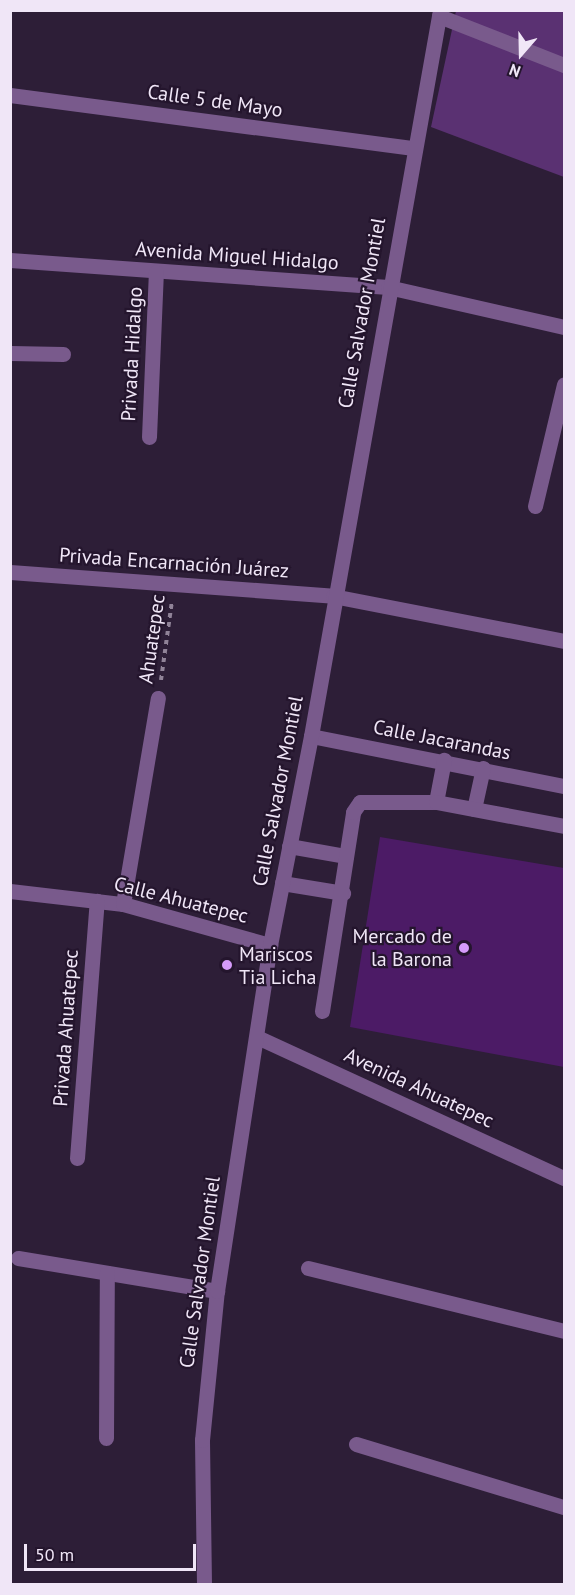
<!DOCTYPE html>
<html>
<head>
<meta charset="utf-8">
<style>
	body { margin:0 }
	#map { position:relative; width:575px; height:1595px; overflow:hidden; background:#2d1e37; font-family:"PT Sans",sans-serif }
	div>[style] { position:absolute }
	[style*='--x'] { left:calc(var(--x)*1px); top:calc(var(--y)*1px); width:calc(var(--w)*1px); rotate:calc(var(--a)*1deg) }
	.green>* { inset:0; background:#5a3172 }
	.building>* { inset:0; background:#4c1b66 }
	.path>* { height:4px; margin-top:-2px; transform-origin:0; background:repeating-linear-gradient(90deg,#908398 0 4.5px,transparent 0 9px) }
	.minor>* { height:15px; margin:-7.5px; padding:0 7.5px; transform-origin:7.5px; border-radius:7.5px; background:#795a8c }
	.dots>* { width:16px; height:16px; translate:-50% -50%; box-sizing:border-box; border:3px solid #24152d; border-radius:50% }
	span { translate:-50% -50%; white-space:nowrap; text-align:center; line-height:1.15; -webkit-text-stroke:4.5px #24152d; paint-order:stroke }
	.street-label { font-size:20px; color:#f0e6f7 }
	.poi-label { font-size:20px; color:#f0e6f7 }
	.right { translate:-100% -50%; text-align:right }
	.left { translate:0 -50%; text-align:left }
	.frame { position:absolute; inset:0; border:12px solid #f0e6f7; pointer-events:none }
	.north { position:absolute; left:491px; top:24px; width:60px; height:60px; -webkit-text-stroke:4px #24152d; paint-order:stroke; rotate:200deg; font-size:16px; font-weight:700; line-height:24px; text-align:center; color:#f0e6f7 }
	.north::after { content:''; display:block; margin:auto; width:21px; height:27px; background:#f0e6f7; clip-path:polygon(50% 0,100% 100%,50% 72%,0 100%) }
	.scale { position:absolute; left:24px; top:1544px; width:172px; height:27px; box-sizing:border-box; border:3px solid #f0e6f7; border-top:0; padding-left:8px; font-size:18px; line-height:21px; white-space:nowrap; color:#f0e6f7; -webkit-text-stroke:4px #24152d; paint-order:stroke }
</style>
</head>
<body>
<div id="map">
	<div class="green">
		<i style="clip-path:polygon(456px 11px,564px 11px,564px 177px,431px 127px)"></i>
	</div>
	<div class="building">
		<i style="clip-path:polygon(380px 837px,564px 868px,564px 1067px,350px 1027px)"></i>
	</div>
	<div class="path">
		<i style="--x:161;--y:680;--w:80;--a:-82.1"></i>
	</div>
	<div class="minor">
		<i style="--x:439;--y:16;--w:134;--a:21.4"></i>
		<i style="--x:10;--y:95;--w:407;--a:7.5"></i>
		<i style="--x:10;--y:260;--w:379;--a:4.1"></i>
		<i style="--x:388;--y:287;--w:180;--a:12.8"></i>
		<i style="--x:10;--y:353;--w:53;--a:1.1"></i>
		<i style="--x:149;--y:437;--w:165;--a:-87.6"></i>
		<i style="--x:535;--y:506;--w:125;--a:-76.6"></i>
		<i style="--x:10;--y:572;--w:324;--a:4.2"></i>
		<i style="--x:333;--y:596;--w:235;--a:11"></i>
		<i style="--x:311;--y:736;--w:258;--a:11.2"></i>
		<i style="--x:436;--y:802;--w:43;--a:-79.2"></i>
		<i style="--x:474;--y:809;--w:42;--a:-77.6"></i>
		<i style="--x:289;--y:846;--w:58;--a:10"></i>
		<i style="--x:282;--y:883;--w:62;--a:9.3"></i>
		<i style="--x:10;--y:891;--w:114;--a:6.6"></i>
		<i style="--x:123;--y:904;--w:153;--a:15.6"></i>
		<i style="--x:123;--y:904;--w:209;--a:-80.4"></i>
		<i style="--x:322;--y:1011;--w:201;--a:-81.1"></i>
		<i style="--x:353;--y:812;--w:12;--a:-55"></i>
		<i style="--x:360;--y:802;--w:76;--a:0"></i>
		<i style="--x:436;--y:802;--w:130;--a:10.6"></i>
		<i style="--x:257;--y:1037;--w:338;--a:24.7"></i>
		<i style="--x:77;--y:1158;--w:258;--a:-85.6"></i>
		<i style="--x:18;--y:1258;--w:202;--a:9.4"></i>
		<i style="--x:308;--y:1268;--w:264;--a:13.8"></i>
		<i style="--x:106;--y:1438;--w:165;--a:-89.7"></i>
		<i style="--x:356;--y:1444;--w:217;--a:16.9"></i>
		<i style="--x:204;--y:1584;--w:144;--a:-90.8"></i>
		<i style="--x:202;--y:1440;--w:150;--a:-84.3"></i>
		<i style="--x:217;--y:1291;--w:350;--a:-81.3"></i>
		<i style="--x:270;--y:945;--w:213;--a:-78.9"></i>
		<i style="--x:311;--y:736;--w:737;--a:-79.92"></i>
	</div>
	<div class="dots">
		<i style="left:464px;top:948px;background:#d59bfa"></i>
		<i style="left:227px;top:965px;background:#d59bfa"></i>
	</div>
	<div class="street-label">
		<span style="left:215px;top:101px;rotate:8deg">Calle 5 de Mayo</span>
		<span style="left:237px;top:256px;rotate:4deg">Avenida Miguel Hidalgo</span>
		<span style="left:362px;top:313px;rotate:-80deg">Calle Salvador Montiel</span>
		<span style="left:132px;top:354px;rotate:-87deg">Privada Hidalgo</span>
		<span style="left:174px;top:563px;rotate:4deg">Privada Encarnación Juárez</span>
		<span style="left:152px;top:639px;rotate:-82deg">Ahuatepec</span>
		<span style="left:442px;top:740px;rotate:11deg">Calle Jacarandas</span>
		<span style="left:278px;top:791px;rotate:-79deg">Calle Salvador Montiel</span>
		<span style="left:181px;top:900px;rotate:14deg">Calle Ahuatepec</span>
		<span style="left:66px;top:1028px;rotate:-86deg">Privada Ahuatepec</span>
		<span style="left:419px;top:1088px;rotate:25deg">Avenida Ahuatepec</span>
		<span style="left:200px;top:1272px;rotate:-82deg">Calle Salvador Montiel</span>
	</div>
	<div class="poi-label">
		<span class="right" style="left:452px;top:948px">Mercado de<br>la Barona</span>
		<span class="left" style="left:239px;top:966px">Mariscos<br>Tia Licha</span>
	</div>
	<div class="frame"></div>
	<div class="north">N</div>
	<div class="scale">50 m</div>
</div>
</body>
</html>
